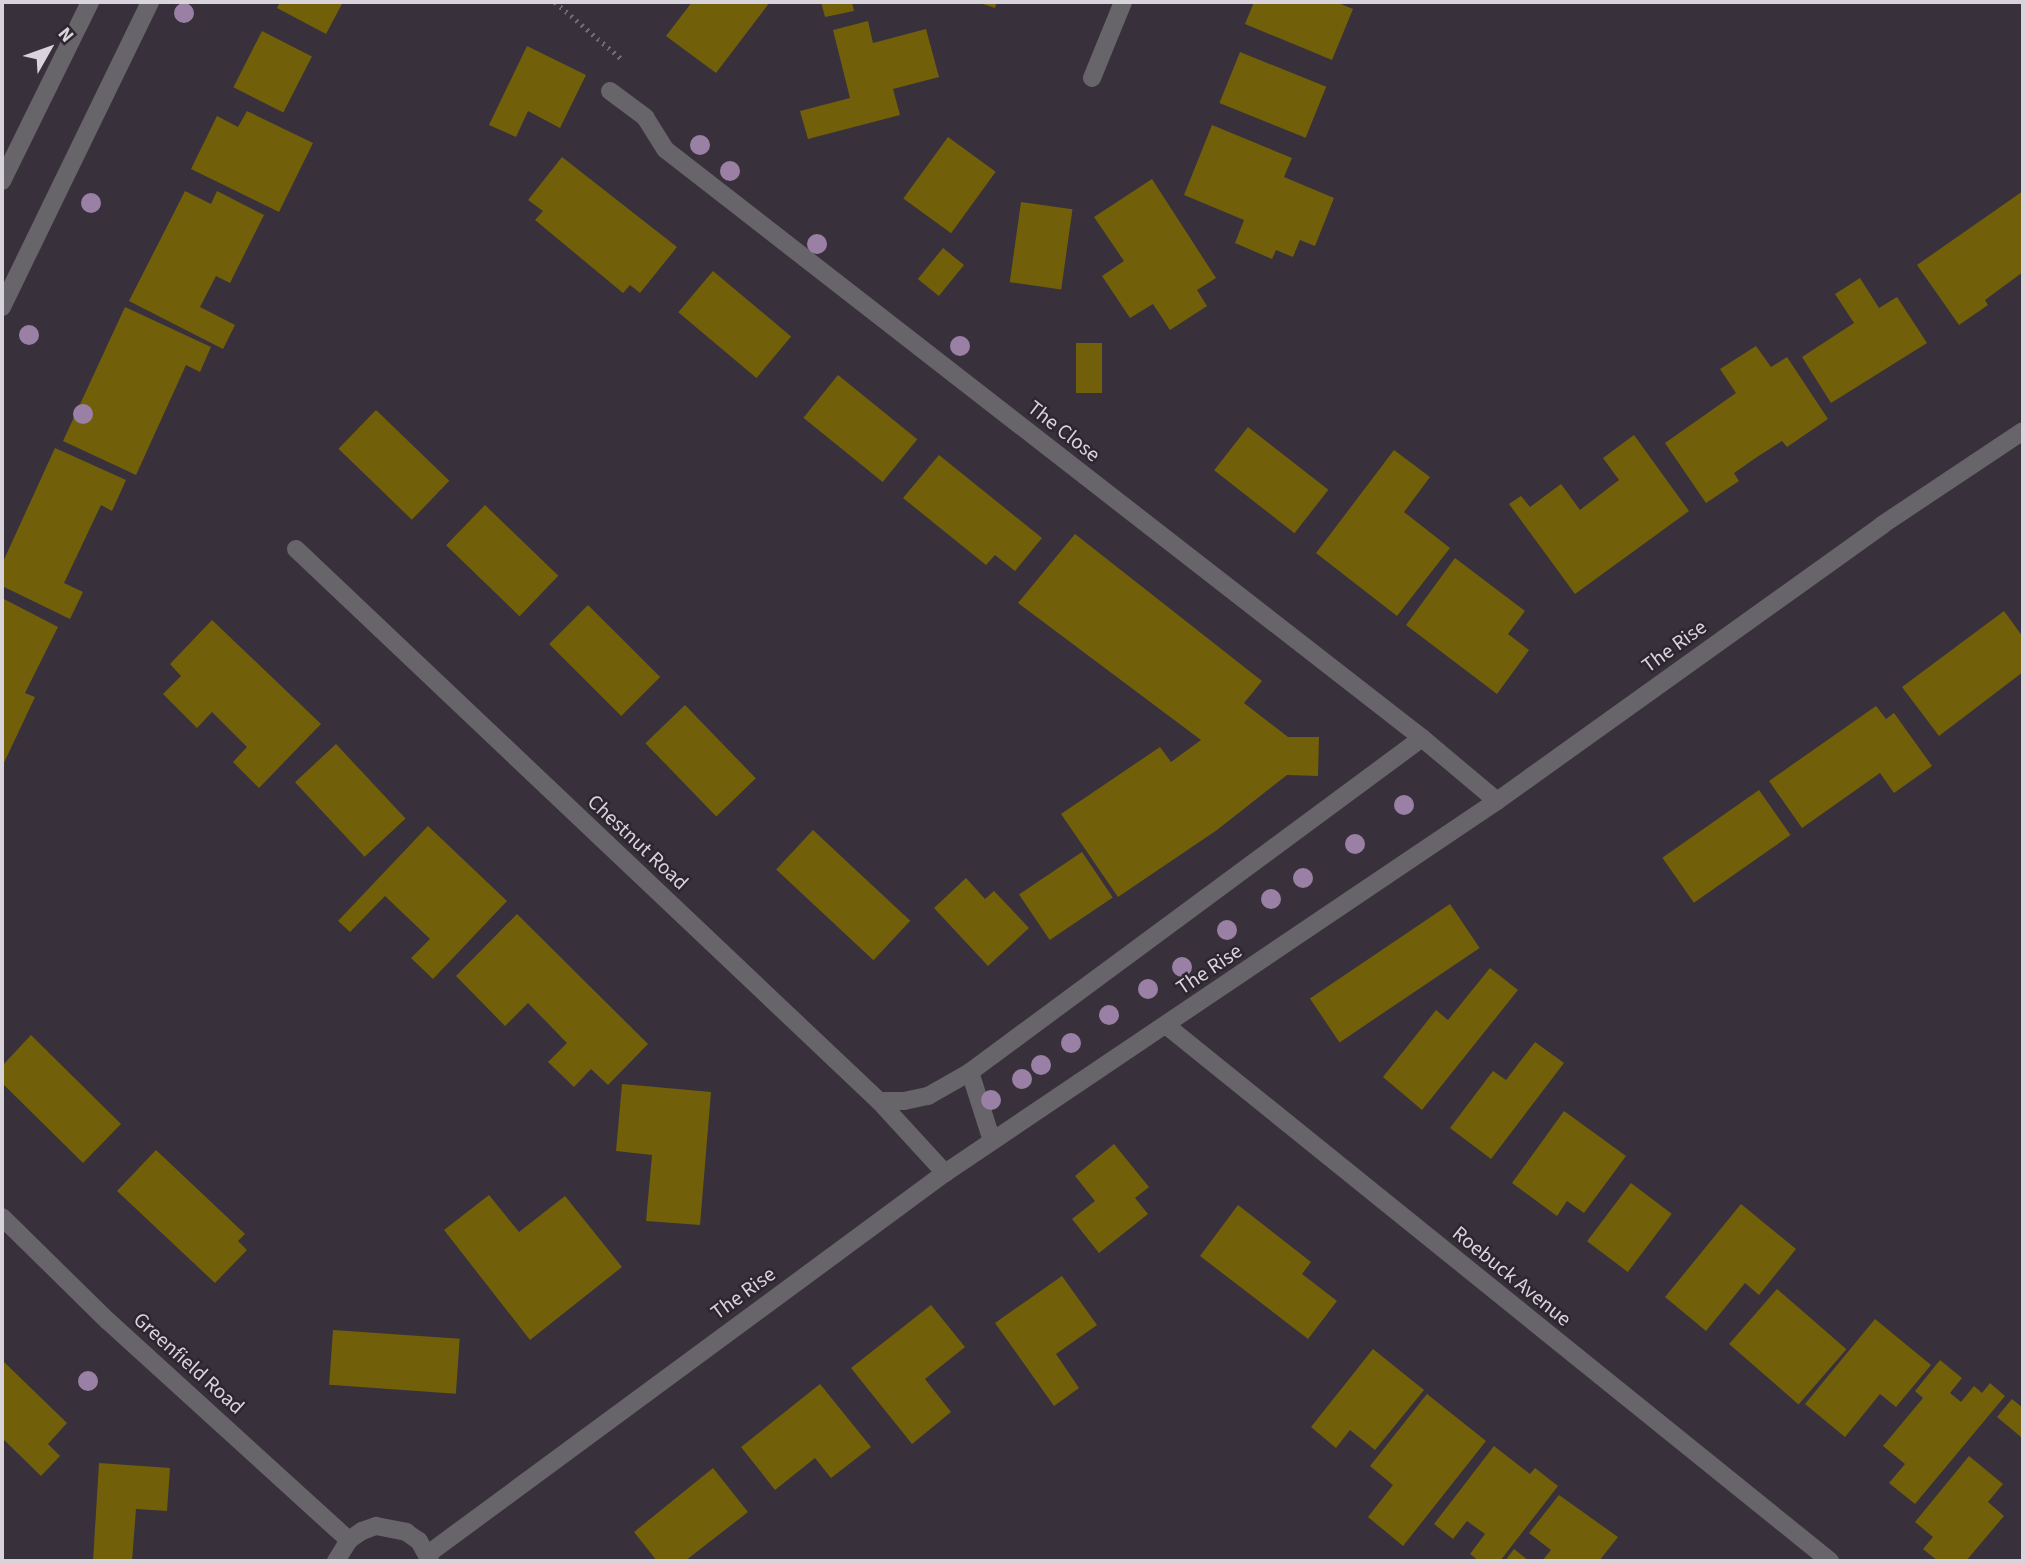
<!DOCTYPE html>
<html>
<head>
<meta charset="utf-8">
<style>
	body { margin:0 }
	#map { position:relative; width:2025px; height:1563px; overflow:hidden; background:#38313b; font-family:"Source Sans 3",sans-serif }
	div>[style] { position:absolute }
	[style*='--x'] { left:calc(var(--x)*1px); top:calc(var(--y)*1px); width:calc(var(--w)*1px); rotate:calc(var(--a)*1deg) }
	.building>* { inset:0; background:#715f0a; transform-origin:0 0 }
	.path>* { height:4.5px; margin-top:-2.25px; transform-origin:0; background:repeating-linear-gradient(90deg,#726b74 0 2px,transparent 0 7px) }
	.service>* { height:18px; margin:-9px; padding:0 9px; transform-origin:9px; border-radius:9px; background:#68656a }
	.minor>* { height:18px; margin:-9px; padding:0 9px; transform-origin:9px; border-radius:9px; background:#68656a }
	.trees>* { width:20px; height:20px; margin:-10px; border-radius:50%; background:#9a80a5 }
	span { translate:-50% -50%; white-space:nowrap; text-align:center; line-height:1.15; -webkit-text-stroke:5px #2e2730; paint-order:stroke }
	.street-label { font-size:21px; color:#d9d4db }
	.frame { position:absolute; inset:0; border:4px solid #d9d4db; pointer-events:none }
	.north { position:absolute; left:14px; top:14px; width:70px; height:70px; -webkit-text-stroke:5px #2e2730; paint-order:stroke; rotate:50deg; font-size:19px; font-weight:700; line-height:28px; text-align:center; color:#d9d4db }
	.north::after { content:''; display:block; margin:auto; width:24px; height:32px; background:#d9d4db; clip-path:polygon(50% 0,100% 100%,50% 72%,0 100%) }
</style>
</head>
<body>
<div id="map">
	<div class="building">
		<i style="clip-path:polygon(280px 2px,343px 2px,326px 34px,277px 8px)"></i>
		<i style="clip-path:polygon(692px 2px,770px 2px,716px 73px,666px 36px)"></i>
		<i style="clip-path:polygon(821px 2px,852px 2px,854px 11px,825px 17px)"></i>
		<i style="clip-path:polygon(977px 2px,997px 2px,995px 8px)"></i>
		<i style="clip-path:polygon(1254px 2px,1336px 2px,1353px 9px,1332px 60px,1245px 24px)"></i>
		<i style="clip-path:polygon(868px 21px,873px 43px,926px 29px,939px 77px,893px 89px,900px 115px,808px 139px,800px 111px,850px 98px,833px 30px)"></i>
		<i style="left:262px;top:31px;width:56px;height:63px;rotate:27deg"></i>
		<i style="clip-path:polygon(527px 46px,586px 75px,560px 128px,528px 111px,516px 137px,489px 125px)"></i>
		<i style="left:1240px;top:52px;width:93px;height:55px;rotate:22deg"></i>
		<i style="clip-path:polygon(247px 111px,313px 143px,279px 212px,191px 169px,217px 116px,238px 127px)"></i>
		<i style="clip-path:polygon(1212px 125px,1292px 158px,1284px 177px,1334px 198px,1315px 246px,1300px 240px,1293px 257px,1276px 250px,1272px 259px,1235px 243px,1244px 220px,1184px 195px)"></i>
		<i style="left:948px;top:137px;width:59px;height:76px;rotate:36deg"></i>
		<i style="clip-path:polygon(562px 157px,677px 247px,640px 293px,630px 285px,623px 293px,535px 220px,543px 211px,528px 200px)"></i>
		<i style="clip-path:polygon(1152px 179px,1216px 278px,1197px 290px,1207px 306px,1170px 330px,1153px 304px,1130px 318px,1102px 276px,1124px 261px,1094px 217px)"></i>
		<i style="clip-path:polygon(185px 191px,211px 204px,217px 191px,264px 215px,230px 283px,216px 276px,200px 307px,235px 325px,223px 349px,129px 301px)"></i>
		<i style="clip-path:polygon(2023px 191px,2023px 272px,1985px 300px,1988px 305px,1959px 325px,1917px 265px)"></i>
		<i style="left:1021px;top:202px;width:52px;height:81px;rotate:8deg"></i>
		<i style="left:943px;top:248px;width:27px;height:40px;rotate:39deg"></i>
		<i style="left:713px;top:271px;width:102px;height:54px;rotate:40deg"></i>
		<i style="clip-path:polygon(1860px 278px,1879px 308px,1897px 297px,1927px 343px,1831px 403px,1802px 357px,1854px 323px,1835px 294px)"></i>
		<i style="clip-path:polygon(125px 307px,211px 347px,200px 372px,186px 365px,136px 475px,63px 441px)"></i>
		<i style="left:1102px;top:343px;width:50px;height:26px;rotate:90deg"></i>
		<i style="clip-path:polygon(1756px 346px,1771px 367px,1787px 357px,1828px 419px,1787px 447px,1782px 441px,1757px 457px,1734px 473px,1739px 481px,1706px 503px,1665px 443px,1736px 393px,1720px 369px)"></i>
		<i style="left:838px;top:375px;width:102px;height:55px;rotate:39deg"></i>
		<i style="left:376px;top:410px;width:102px;height:54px;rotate:44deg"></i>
		<i style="left:1248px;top:427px;width:102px;height:55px;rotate:38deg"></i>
		<i style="clip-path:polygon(1634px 435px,1689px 511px,1575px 594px,1509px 504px,1521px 496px,1530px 507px,1561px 484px,1580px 510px,1619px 480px,1603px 458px)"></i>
		<i style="clip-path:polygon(55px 448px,126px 480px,112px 511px,101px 505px,64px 583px,83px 592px,70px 619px,2px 586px,2px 564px)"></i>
		<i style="clip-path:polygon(1394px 450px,1430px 477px,1404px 512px,1450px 548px,1397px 616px,1316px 553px)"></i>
		<i style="clip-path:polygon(939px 455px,1042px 538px,1015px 571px,995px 555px,986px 565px,903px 498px)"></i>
		<i style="left:485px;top:505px;width:102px;height:56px;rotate:44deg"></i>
		<i style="clip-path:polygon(1075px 534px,1262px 681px,1244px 703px,1288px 737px,1319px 737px,1318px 776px,1287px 775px,1217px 830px,1118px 897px,1061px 814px,1160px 747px,1171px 762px,1201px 740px,1018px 603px)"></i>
		<i style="clip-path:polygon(1455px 558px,1525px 611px,1508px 634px,1529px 650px,1497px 694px,1406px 625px)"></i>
		<i style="clip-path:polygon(2px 598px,58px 627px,25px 693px,35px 697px,2px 767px)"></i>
		<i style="left:588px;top:605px;width:102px;height:55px;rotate:45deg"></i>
		<i style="clip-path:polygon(2004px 611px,2023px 637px,2023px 672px,1939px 736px,1902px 687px)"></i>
		<i style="clip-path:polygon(212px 620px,321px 724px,259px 788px,233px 762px,247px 747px,212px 712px,197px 728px,163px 694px,181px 676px,170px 664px)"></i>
		<i style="left:685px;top:705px;width:102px;height:55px;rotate:46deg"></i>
		<i style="clip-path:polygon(1876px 706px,1886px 719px,1894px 713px,1932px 766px,1894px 793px,1880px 773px,1802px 828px,1769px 781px)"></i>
		<i style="left:336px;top:744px;width:102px;height:56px;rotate:47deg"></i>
		<i style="left:1759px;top:790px;width:55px;height:118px;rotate:55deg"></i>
		<i style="clip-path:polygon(428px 826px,507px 901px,433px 979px,411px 958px,430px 939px,385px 896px,350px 932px,338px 921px)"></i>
		<i style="left:813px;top:830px;width:133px;height:54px;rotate:43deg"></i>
		<i style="left:1082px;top:852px;width:55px;height:76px;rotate:56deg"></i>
		<i style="clip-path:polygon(966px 878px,985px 899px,994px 891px,1029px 928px,988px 966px,934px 908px)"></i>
		<i style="left:1450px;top:904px;width:53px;height:169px;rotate:56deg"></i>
		<i style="clip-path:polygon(517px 914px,648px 1044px,608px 1085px,591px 1069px,574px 1087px,548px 1062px,567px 1043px,528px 1003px,505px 1026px,456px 976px)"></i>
		<i style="clip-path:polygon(1490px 968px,1518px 990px,1422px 1110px,1383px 1077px,1436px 1010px,1448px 1020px)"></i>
		<i style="clip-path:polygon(31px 1035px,121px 1124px,83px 1163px,2px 1083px,2px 1066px)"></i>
		<i style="clip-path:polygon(1535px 1042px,1564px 1063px,1491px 1159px,1450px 1128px,1493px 1071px,1506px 1080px)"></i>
		<i style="clip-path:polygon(622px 1084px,711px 1092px,700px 1225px,646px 1221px,652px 1155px,616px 1151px)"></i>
		<i style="clip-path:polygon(1564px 1111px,1626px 1156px,1584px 1213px,1567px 1201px,1557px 1216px,1512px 1183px)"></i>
		<i style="clip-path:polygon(1114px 1144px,1149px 1187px,1135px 1198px,1148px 1214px,1099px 1253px,1072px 1219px,1095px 1201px,1075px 1176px)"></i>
		<i style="clip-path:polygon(156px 1150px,245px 1234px,238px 1241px,247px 1250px,215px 1283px,117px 1191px)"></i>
		<i style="left:1631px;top:1183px;width:51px;height:73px;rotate:37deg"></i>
		<i style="clip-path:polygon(489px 1195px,519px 1232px,565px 1196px,622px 1267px,530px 1340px,444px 1230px)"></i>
		<i style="clip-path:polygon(1741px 1204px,1796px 1249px,1759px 1295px,1745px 1283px,1706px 1331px,1665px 1297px)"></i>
		<i style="clip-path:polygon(1238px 1205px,1311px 1262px,1302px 1274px,1337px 1301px,1308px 1339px,1200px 1256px)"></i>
		<i style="clip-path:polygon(1062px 1276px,1097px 1325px,1056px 1354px,1079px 1388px,1054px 1406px,995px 1323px)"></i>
		<i style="left:1777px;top:1289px;width:92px;height:73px;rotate:41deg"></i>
		<i style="clip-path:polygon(931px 1305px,965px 1347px,925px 1379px,951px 1412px,912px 1444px,851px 1368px)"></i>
		<i style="clip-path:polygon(1875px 1319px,1931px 1365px,1896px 1407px,1880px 1394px,1845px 1437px,1805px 1404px)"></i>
		<i style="left:333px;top:1330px;width:127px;height:55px;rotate:4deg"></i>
		<i style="clip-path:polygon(1373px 1349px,1424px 1390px,1375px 1450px,1350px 1430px,1336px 1448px,1311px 1427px)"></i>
		<i style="clip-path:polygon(2px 1360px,67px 1423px,48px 1444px,60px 1456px,41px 1476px,2px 1438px)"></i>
		<i style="clip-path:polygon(1940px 1360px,1962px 1378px,1950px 1393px,1961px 1402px,1974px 1386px,1982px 1393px,1990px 1383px,2005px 1396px,1915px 1504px,1889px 1483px,1905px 1464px,1883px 1446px,1923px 1398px,1915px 1391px)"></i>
		<i style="clip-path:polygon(820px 1384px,871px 1447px,831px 1478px,815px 1458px,775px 1490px,741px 1447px)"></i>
		<i style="clip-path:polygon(1427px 1394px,1486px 1441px,1403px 1546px,1368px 1517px,1393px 1485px,1370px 1466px)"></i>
		<i style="clip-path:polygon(2012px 1399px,2023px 1408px,2021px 1437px,1997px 1417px)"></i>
		<i style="clip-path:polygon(1494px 1446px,1530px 1474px,1535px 1468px,1558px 1486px,1500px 1561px,1479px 1561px,1470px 1554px,1485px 1534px,1467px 1521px,1453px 1539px,1434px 1524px)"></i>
		<i style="clip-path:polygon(1969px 1456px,2003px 1484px,1988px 1502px,2004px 1516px,1966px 1561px,1938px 1561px,1923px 1549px,1933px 1537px,1915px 1522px)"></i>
		<i style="clip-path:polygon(99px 1463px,170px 1468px,167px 1511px,136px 1509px,132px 1561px,93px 1561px)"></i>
		<i style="clip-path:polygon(713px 1468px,748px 1512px,685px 1561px,657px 1561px,634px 1532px)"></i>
		<i style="clip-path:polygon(1559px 1495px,1618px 1537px,1599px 1561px,1542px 1561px,1551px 1550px,1529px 1533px)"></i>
		<i style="clip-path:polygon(1514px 1549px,1529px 1561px,1505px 1561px)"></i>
	</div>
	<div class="path">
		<i style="--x:555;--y:2;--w:89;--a:40.5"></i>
	</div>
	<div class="service">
		<i style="--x:970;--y:1072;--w:72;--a:72.3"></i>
		<i style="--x:879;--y:1101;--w:25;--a:0"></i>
		<i style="--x:904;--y:1101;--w:25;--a:-12"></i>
		<i style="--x:928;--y:1096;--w:48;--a:-29.7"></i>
		<i style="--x:970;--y:1072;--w:562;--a:-36.46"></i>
	</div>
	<div class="minor">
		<i style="--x:1092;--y:78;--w:82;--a:-67.8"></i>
		<i style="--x:610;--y:91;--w:44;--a:36.6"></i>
		<i style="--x:645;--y:117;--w:39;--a:58"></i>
		<i style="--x:666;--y:150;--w:958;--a:37.87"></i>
		<i style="--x:1422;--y:738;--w:98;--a:40"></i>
		<i style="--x:2;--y:181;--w:199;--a:-63.8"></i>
		<i style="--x:2;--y:307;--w:339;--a:-64.1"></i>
		<i style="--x:296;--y:549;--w:803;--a:43.44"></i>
		<i style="--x:879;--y:1101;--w:98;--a:47.5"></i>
		<i style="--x:1167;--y:1026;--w:852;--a:38.9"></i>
		<i style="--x:2;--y:1217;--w:148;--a:44.5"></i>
		<i style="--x:108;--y:1321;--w:326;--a:42.3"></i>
		<i style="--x:428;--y:1554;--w:642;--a:-36.39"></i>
		<i style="--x:945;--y:1173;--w:666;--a:-33.98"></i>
		<i style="--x:1497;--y:801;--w:474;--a:-35.6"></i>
		<i style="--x:1882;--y:525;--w:169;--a:-33.7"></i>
		<i style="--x:336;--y:1561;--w:25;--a:-58"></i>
		<i style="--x:349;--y:1540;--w:16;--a:-35"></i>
		<i style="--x:362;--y:1531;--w:15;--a:-20"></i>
		<i style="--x:376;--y:1526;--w:31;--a:11"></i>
		<i style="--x:406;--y:1532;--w:16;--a:35"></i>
		<i style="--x:419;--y:1541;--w:23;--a:61"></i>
	</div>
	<div class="trees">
		<i style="left:184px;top:13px"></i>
		<i style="left:700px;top:145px"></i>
		<i style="left:730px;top:171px"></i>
		<i style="left:91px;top:203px"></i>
		<i style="left:817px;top:244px"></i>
		<i style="left:29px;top:335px"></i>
		<i style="left:960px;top:346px"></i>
		<i style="left:83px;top:414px"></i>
		<i style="left:1404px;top:805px"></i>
		<i style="left:1355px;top:844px"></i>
		<i style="left:1303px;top:878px"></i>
		<i style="left:1271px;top:899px"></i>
		<i style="left:1227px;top:930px"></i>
		<i style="left:1182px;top:967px"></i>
		<i style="left:1148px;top:989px"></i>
		<i style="left:1109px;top:1015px"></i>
		<i style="left:1071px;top:1043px"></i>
		<i style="left:1041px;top:1065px"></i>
		<i style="left:1022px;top:1079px"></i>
		<i style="left:991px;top:1100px"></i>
		<i style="left:88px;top:1381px"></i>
	</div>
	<div class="street-label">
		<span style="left:1064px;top:431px;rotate:38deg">The Close</span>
		<span style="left:1674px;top:646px;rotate:-36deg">The Rise</span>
		<span style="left:638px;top:842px;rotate:43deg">Chestnut Road</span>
		<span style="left:1209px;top:969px;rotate:-34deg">The Rise</span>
		<span style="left:1512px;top:1276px;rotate:39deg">Roebuck Avenue</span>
		<span style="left:743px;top:1293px;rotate:-36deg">The Rise</span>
		<span style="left:189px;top:1363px;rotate:42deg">Greenfield Road</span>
	</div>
	<div class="frame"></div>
	<div class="north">N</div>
</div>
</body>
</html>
